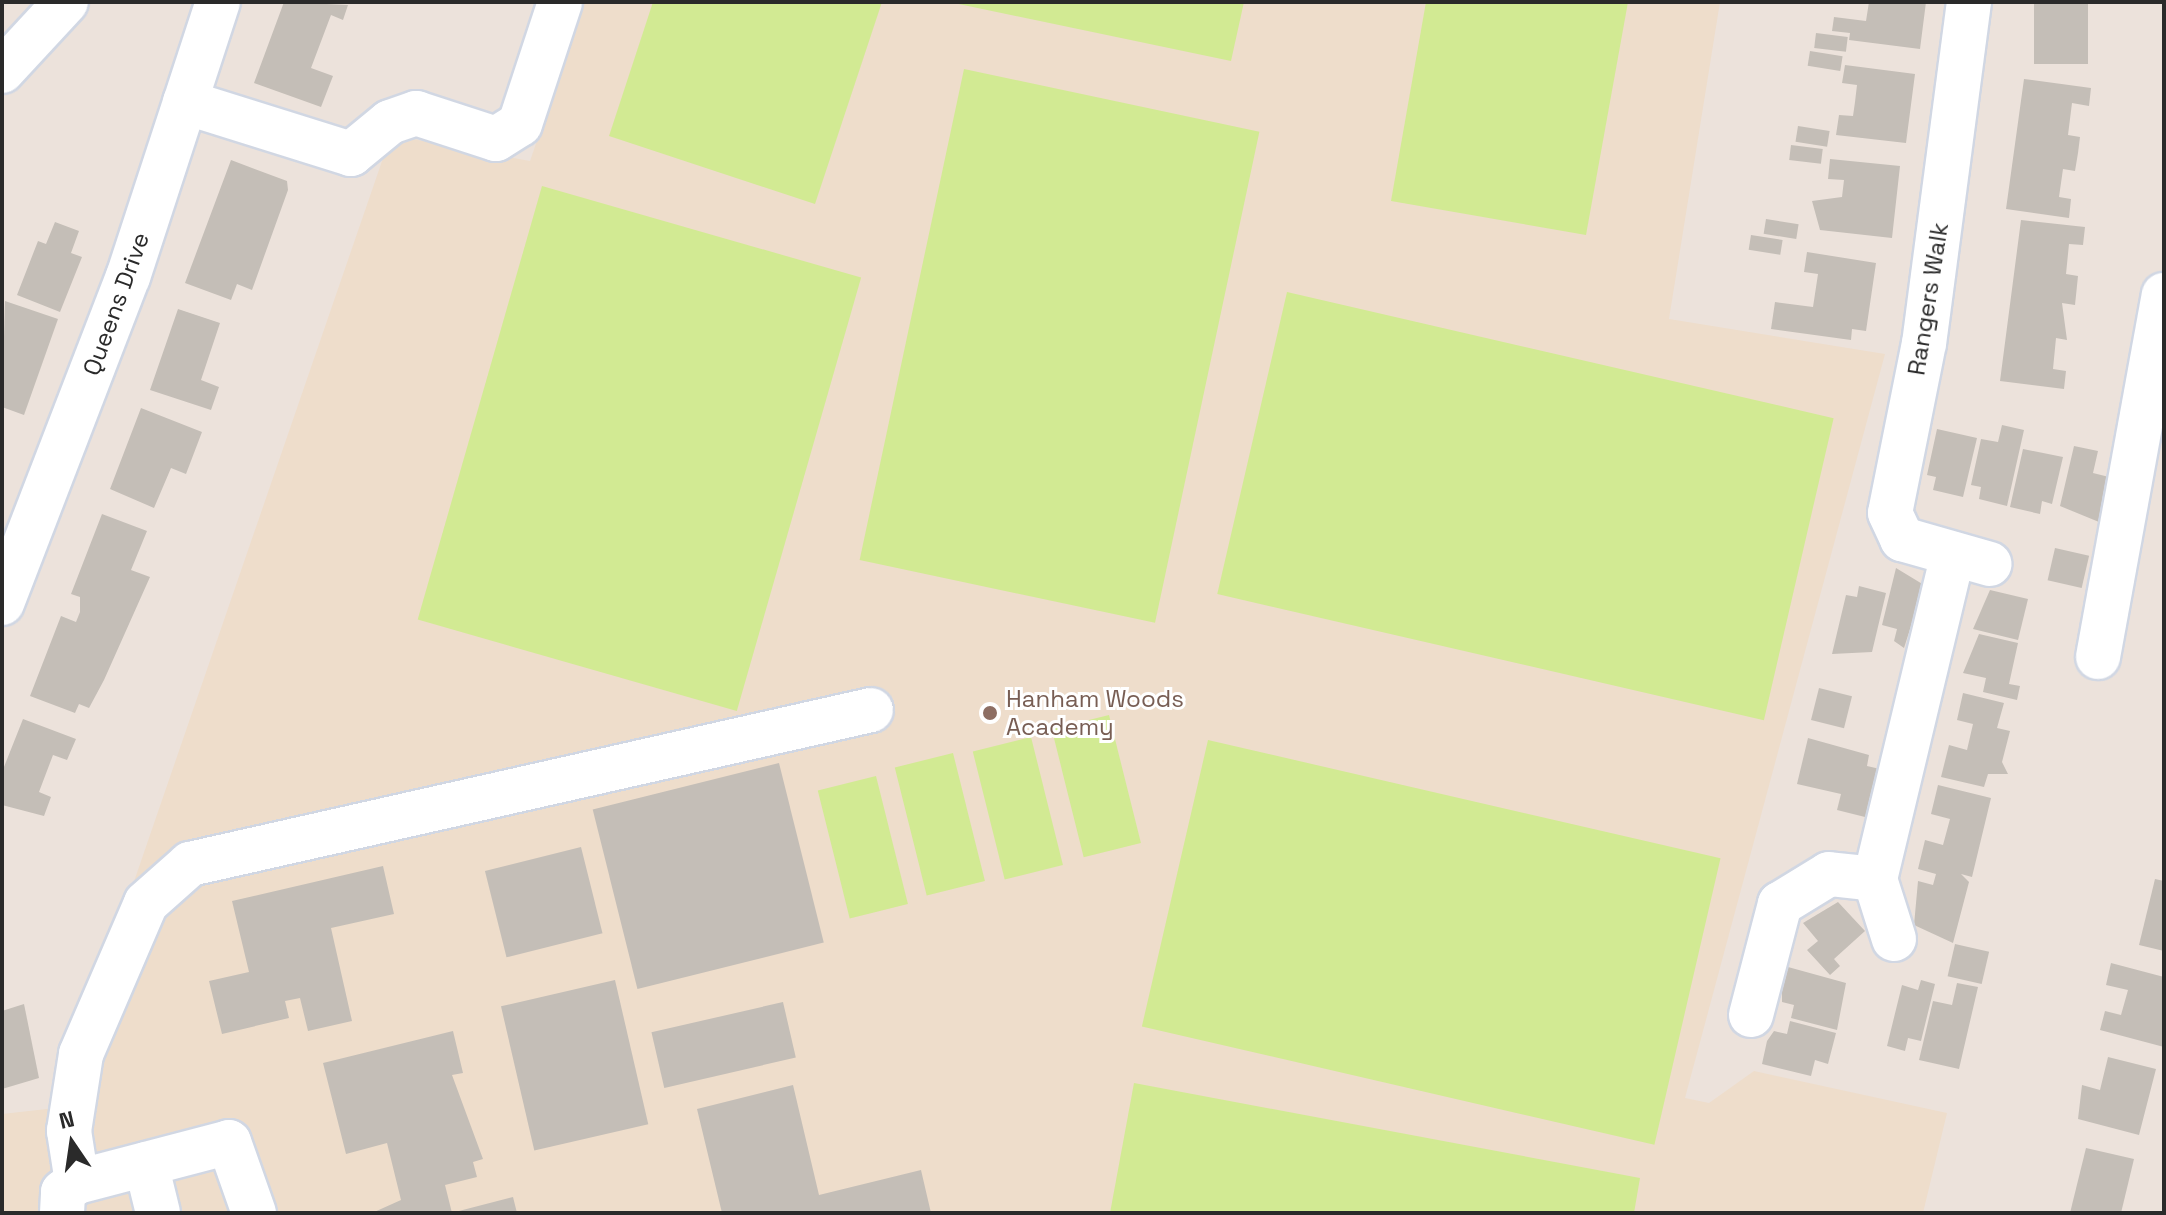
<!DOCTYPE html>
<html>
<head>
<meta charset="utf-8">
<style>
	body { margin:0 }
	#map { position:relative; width:2166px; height:1215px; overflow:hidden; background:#ece2db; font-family:"Space Grotesk",sans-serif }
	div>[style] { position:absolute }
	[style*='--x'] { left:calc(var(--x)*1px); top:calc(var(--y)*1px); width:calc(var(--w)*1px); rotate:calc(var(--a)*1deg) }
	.education>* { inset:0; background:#eeddcb }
	.pitch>* { inset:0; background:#d2ea93; transform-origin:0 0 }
	.building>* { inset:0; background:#c4beb7; transform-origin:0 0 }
	.roads { filter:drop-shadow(2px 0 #d1d7e3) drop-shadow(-2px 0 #d1d7e3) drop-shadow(0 2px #d1d7e3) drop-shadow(0 -2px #d1d7e3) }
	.minor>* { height:44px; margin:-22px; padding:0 22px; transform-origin:22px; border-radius:22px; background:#fff }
	.dots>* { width:22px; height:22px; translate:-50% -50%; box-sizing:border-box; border:4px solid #fff; border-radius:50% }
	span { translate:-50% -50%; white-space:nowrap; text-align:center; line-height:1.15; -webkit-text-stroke:6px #fff; paint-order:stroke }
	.street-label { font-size:24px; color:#2a2a2a }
	.education-label { font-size:24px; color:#785e54 }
	.left { translate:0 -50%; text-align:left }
	.frame { position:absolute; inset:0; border:4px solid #2a2a2a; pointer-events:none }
	.north { position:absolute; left:32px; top:1103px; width:80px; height:80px; -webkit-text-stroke:6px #fff; paint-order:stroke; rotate:347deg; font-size:22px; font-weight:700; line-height:32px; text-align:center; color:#2a2a2a }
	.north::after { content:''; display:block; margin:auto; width:28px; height:36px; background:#2a2a2a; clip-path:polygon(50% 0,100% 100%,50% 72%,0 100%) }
</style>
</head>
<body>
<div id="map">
	<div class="education">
		<i style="clip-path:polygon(585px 2px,1720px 2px,1669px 319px,1885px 354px,1685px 1098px,1709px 1103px,1754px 1071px,1947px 1113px,1923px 1213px,2px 1213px,2px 1114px,56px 1108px,391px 135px,530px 161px)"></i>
	</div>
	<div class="pitch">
		<i style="clip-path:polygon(653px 2px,882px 2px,815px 204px,609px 136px)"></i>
		<i style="clip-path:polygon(949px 2px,1244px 2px,1231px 61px)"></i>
		<i style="clip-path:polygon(1426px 2px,1628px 2px,1586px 235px,1391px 201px)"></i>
		<i style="left:964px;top:69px;width:302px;height:502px;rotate:12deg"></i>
		<i style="left:542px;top:186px;width:332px;height:451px;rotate:16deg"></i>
		<i style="left:1287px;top:292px;width:561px;height:310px;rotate:13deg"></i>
		<i style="left:1109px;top:715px;width:132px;height:59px;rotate:76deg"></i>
		<i style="left:1031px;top:737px;width:132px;height:60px;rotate:76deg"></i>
		<i style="left:1208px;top:740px;width:526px;height:294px;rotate:13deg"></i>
		<i style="left:953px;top:753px;width:132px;height:60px;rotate:76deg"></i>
		<i style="left:876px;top:776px;width:132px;height:60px;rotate:76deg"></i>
		<i style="clip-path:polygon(1134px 1083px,1640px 1178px,1634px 1213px,1110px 1213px)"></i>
	</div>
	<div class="building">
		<i style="clip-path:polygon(284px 2px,348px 5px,343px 20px,331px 15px,311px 68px,333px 76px,321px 107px,254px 83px)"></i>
		<i style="clip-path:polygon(1869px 2px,1926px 2px,1920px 49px,1849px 40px,1850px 33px,1832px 31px,1834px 17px,1866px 21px)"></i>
		<i style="left:2034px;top:2px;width:54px;height:62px"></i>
		<i style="left:1816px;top:33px;width:32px;height:15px;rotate:7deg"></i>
		<i style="left:1810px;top:51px;width:33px;height:15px;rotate:9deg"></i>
		<i style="clip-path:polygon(1845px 65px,1915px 74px,1906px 143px,1836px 135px,1839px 115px,1853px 116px,1855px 102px,1857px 85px,1842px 83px)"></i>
		<i style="clip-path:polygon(2024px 79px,2091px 88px,2089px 106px,2072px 103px,2068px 135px,2080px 137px,2078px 153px,2075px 171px,2063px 169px,2059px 197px,2071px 199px,2069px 218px,2006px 209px)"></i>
		<i style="left:1798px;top:126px;width:32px;height:16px;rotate:9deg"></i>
		<i style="left:1791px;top:145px;width:32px;height:15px;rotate:7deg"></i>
		<i style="clip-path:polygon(1830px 159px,1900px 166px,1892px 238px,1820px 230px,1812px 201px,1842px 197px,1844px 180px,1828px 179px)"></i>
		<i style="clip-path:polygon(231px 160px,287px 181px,288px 190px,252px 290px,237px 284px,231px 300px,185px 283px)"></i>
		<i style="left:1766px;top:219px;width:33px;height:15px;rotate:9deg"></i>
		<i style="clip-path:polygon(2021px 220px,2085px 227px,2083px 245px,2069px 244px,2066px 274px,2078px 276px,2075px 305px,2062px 303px,2067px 340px,2056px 338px,2053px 369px,2066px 371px,2064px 389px,2000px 381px)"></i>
		<i style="clip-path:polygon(55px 222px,79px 231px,71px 253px,82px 257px,60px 312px,17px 295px,38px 241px,46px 244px)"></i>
		<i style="left:1751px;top:235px;width:32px;height:15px;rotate:9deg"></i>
		<i style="clip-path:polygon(1807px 252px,1876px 263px,1866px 331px,1852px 329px,1851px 340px,1771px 329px,1775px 302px,1813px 307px,1818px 274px,1804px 272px)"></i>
		<i style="clip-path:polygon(5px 301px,58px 319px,24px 415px,2px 407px)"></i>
		<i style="clip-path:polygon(178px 309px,220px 323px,201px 380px,219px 387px,211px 410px,150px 390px)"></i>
		<i style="clip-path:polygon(141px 408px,202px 432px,186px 474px,171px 468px,154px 508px,110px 489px)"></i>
		<i style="clip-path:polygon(2002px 425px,2024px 430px,2007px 506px,1979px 499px,1981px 487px,1971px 485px,1981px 439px,1998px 442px)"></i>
		<i style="clip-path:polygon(1937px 429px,1977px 438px,1963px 497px,1933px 490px,1936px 477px,1927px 475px)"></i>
		<i style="clip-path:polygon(2074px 446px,2098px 451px,2093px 473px,2109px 477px,2099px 522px,2060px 506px)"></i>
		<i style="clip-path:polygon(2023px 449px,2063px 457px,2052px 504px,2042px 501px,2040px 514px,2010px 507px)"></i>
		<i style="clip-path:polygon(102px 514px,147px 531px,131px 570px,150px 577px,104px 680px,89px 708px,79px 704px,75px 713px,30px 696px,61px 616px,76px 622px,80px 612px,80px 597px,71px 594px)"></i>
		<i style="left:2055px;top:548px;width:35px;height:33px;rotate:13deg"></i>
		<i style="clip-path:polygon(1896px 568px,1924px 585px,1904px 648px,1894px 641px,1897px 629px,1882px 625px)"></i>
		<i style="clip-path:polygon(1859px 586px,1886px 593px,1872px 652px,1832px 654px,1846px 595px,1857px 597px)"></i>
		<i style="clip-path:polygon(1990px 590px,2028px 599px,2018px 640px,1973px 629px)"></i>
		<i style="clip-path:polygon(1979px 634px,2018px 643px,2009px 684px,2020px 686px,2017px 700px,1983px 692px,1986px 678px,1963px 673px)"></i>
		<i style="left:1819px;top:688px;width:34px;height:33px;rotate:14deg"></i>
		<i style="clip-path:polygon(1963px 693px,2004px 703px,1997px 728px,2010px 731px,2002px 762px,2008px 774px,1988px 774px,1984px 787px,1941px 777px,1949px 745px,1967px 750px,1973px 724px,1957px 720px)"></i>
		<i style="clip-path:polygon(23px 719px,76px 739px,67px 760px,53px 755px,39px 792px,51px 797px,44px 816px,2px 805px,2px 772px)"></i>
		<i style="clip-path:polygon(1808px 738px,1869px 755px,1867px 766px,1880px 769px,1869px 818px,1837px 810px,1841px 794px,1797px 784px)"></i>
		<i style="left:779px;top:763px;width:185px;height:192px;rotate:76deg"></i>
		<i style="clip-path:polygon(1938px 785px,1991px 798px,1972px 877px,1961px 874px,1969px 882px,1953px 943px,1914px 925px,1918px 881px,1933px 885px,1936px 874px,1918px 869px,1925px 840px,1943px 845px,1950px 819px,1931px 814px)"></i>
		<i style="left:581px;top:847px;width:89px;height:99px;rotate:76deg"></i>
		<i style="clip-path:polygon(383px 866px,394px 914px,331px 928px,352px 1021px,308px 1031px,300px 998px,285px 1001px,289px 1018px,222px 1034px,209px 981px,249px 972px,232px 901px)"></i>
		<i style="clip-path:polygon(2155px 879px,2164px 881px,2164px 951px,2139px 945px)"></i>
		<i style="clip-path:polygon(1838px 902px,1865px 931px,1834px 959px,1840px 966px,1830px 975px,1807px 950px,1818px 941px,1803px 923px)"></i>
		<i style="left:1955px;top:944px;width:35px;height:33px;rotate:13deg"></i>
		<i style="clip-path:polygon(2111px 963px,2164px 977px,2164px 1047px,2100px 1030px,2105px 1011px,2121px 1015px,2128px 990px,2106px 985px)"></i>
		<i style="clip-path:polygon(1788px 967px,1846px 983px,1837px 1030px,1791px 1018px,1794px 1005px,1782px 1002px,1782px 991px)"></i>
		<i style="left:615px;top:980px;width:148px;height:117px;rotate:77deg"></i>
		<i style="clip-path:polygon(1921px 980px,1935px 984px,1921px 1041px,1908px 1038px,1905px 1051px,1887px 1046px,1902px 985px,1918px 990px)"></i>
		<i style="clip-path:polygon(1957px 983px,1978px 987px,1959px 1069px,1919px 1060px,1933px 1001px,1952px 1005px)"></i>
		<i style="left:783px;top:1002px;width:57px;height:135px;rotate:77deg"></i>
		<i style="clip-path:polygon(24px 1004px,39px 1078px,2px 1089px,2px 1011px)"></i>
		<i style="clip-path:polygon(1790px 1021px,1836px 1033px,1828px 1064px,1815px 1060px,1811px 1076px,1762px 1064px,1767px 1041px,1774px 1031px,1787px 1034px)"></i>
		<i style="clip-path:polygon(453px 1031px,463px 1073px,452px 1075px,483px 1159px,473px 1162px,477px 1177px,445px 1185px,452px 1213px,372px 1213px,401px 1200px,387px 1143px,346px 1154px,323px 1063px)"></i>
		<i style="clip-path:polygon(2108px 1057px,2156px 1069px,2139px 1135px,2078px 1119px,2082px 1085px,2100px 1090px)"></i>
		<i style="clip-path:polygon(793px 1085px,819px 1195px,921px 1170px,931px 1213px,722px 1213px,697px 1109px)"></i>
		<i style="clip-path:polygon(2086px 1148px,2134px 1159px,2121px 1213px,2070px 1213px)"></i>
		<i style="clip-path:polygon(513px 1197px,517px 1213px,455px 1213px,455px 1212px)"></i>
	</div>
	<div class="roads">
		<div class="minor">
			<i style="--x:1969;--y:2;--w:344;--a:97.5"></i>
			<i style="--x:1924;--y:343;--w:173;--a:101.3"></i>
			<i style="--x:1890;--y:513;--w:29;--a:65"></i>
			<i style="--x:1902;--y:539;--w:91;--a:15.9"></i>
			<i style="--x:2;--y:71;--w:94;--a:-47.2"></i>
			<i style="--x:185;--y:102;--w:174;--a:17.4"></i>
			<i style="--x:351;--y:154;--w:50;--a:-39.4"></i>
			<i style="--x:390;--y:122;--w:28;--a:-19"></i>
			<i style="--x:416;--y:113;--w:84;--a:18"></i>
			<i style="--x:496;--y:139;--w:28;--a:-32"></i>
			<i style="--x:520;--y:124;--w:128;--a:-71.8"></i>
			<i style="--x:2;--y:603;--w:350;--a:-68.9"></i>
			<i style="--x:128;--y:277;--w:289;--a:-71.9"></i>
			<i style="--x:2098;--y:657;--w:368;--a:-79.7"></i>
			<i style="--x:1894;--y:939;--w:63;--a:-107.6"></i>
			<i style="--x:1875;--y:879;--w:334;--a:-76.5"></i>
			<i style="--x:1751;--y:1015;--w:115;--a:-75.4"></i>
			<i style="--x:1780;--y:904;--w:57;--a:-31.5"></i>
			<i style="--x:1829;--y:874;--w:46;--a:6.2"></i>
			<i style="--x:146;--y:1164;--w:50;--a:76.2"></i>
			<i style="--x:77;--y:1182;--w:52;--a:-98.9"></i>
			<i style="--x:69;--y:1131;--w:78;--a:-81.1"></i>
			<i style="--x:81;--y:1054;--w:164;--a:-66.7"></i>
			<i style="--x:146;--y:903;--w:59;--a:-41.6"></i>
			<i style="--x:190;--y:864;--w:698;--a:-12.74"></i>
			<i style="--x:62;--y:1213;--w:21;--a:-87"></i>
			<i style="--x:63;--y:1192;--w:17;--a:-36"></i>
			<i style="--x:77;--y:1182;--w:157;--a:-14.7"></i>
			<i style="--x:229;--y:1142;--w:75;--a:70.6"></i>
		</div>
	</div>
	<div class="dots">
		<i style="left:990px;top:713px;background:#8d6e63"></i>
	</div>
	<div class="street-label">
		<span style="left:1928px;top:299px;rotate:-81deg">Rangers Walk</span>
		<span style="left:116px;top:304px;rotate:-70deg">Queens Drive</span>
	</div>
	<div class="education-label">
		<span class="left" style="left:1006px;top:713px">Hanham Woods<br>Academy</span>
	</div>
	<div class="frame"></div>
	<div class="north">N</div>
</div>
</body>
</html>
